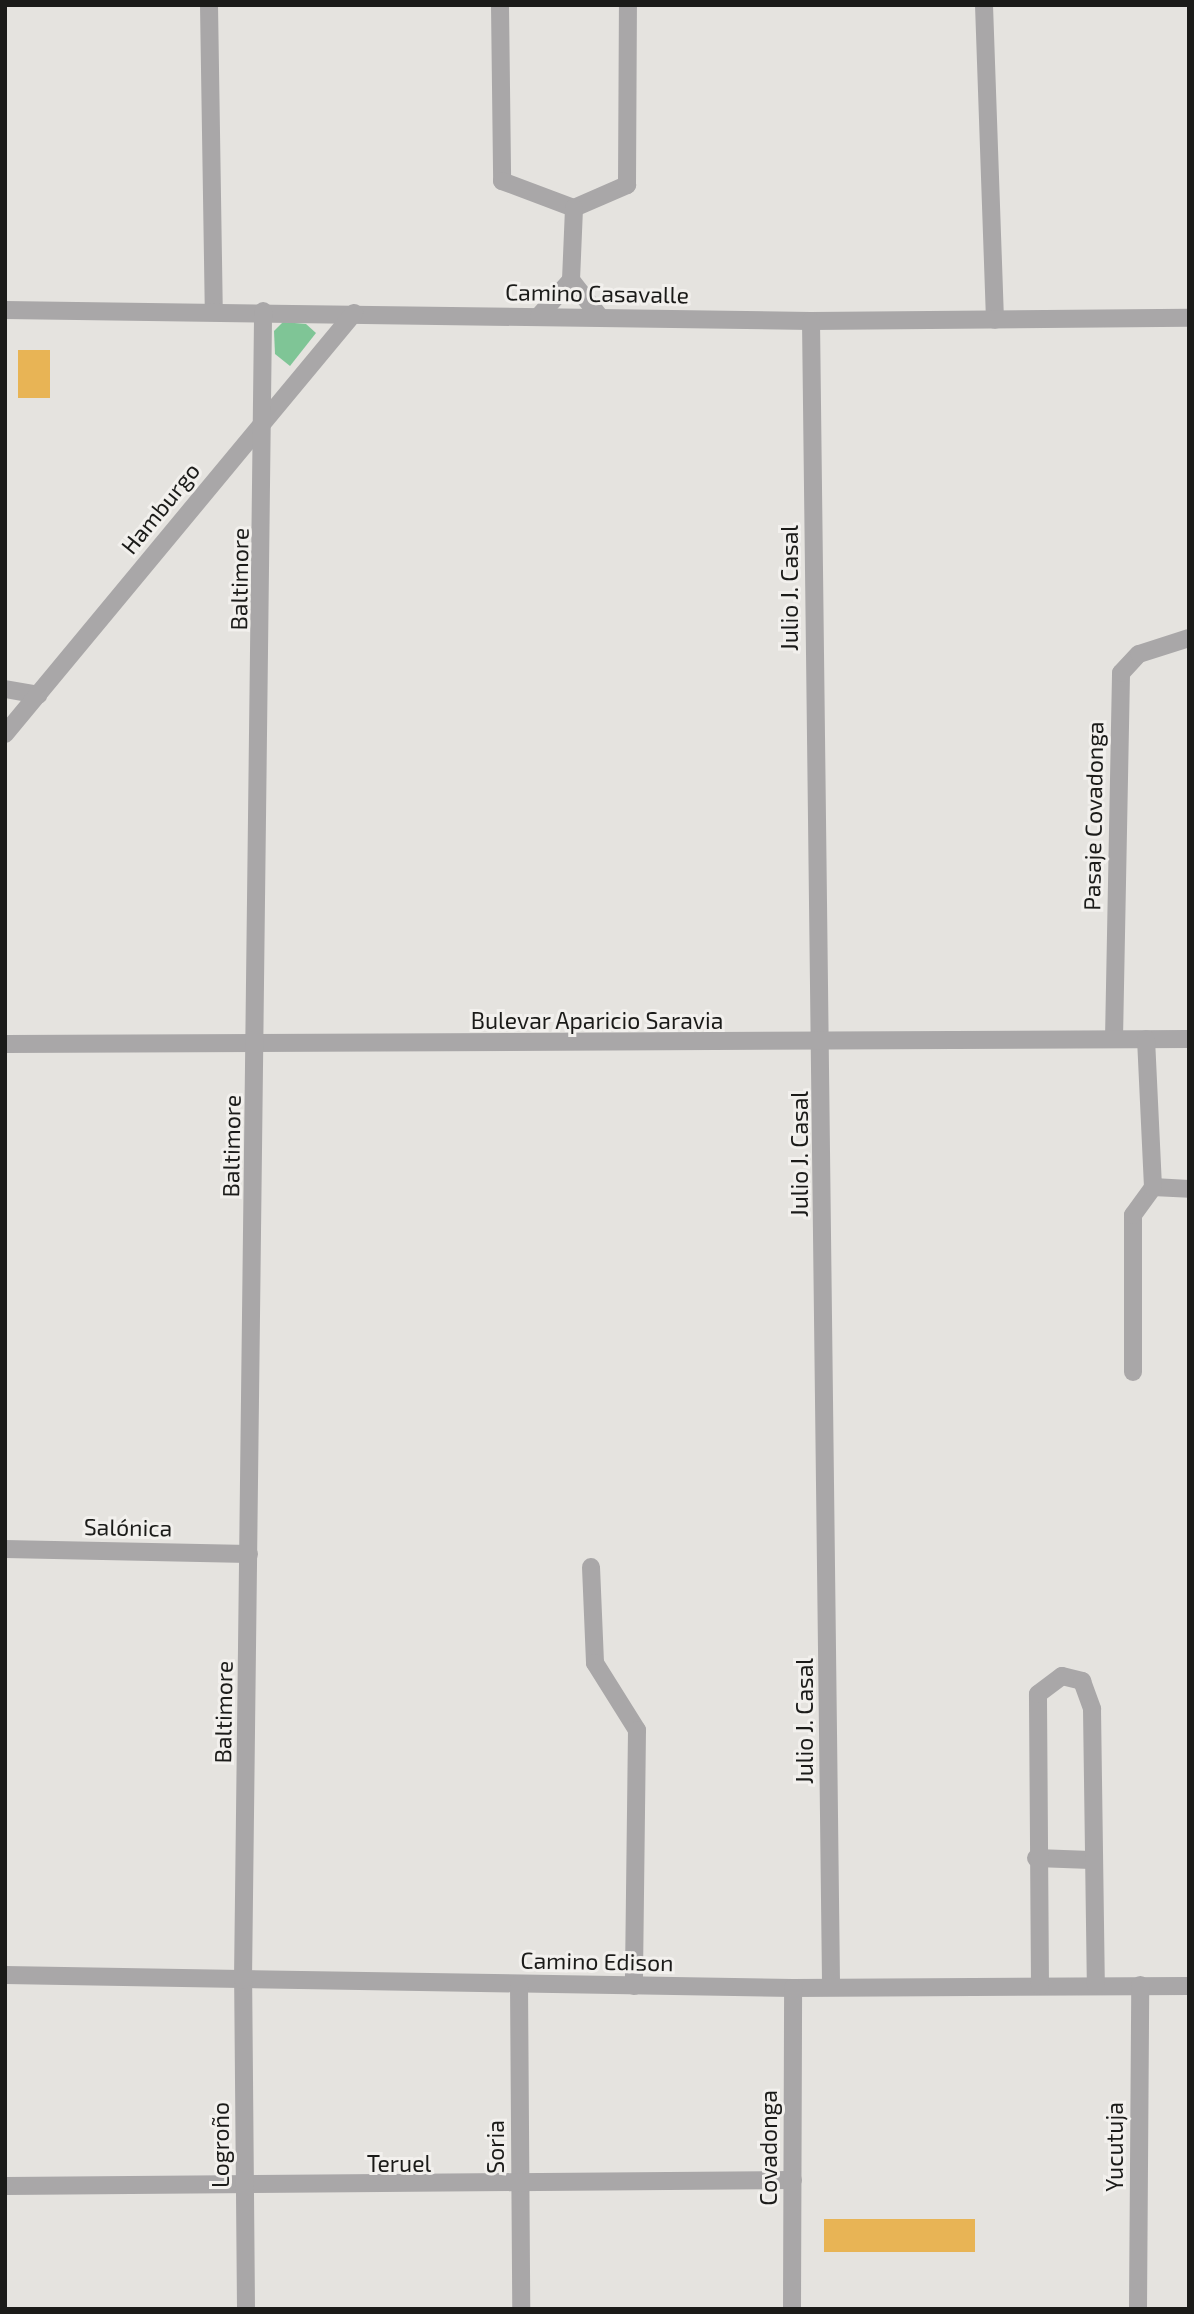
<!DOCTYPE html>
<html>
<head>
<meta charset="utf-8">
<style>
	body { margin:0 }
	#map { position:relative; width:1194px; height:2314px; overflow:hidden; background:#e5e3df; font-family:"Exo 2",sans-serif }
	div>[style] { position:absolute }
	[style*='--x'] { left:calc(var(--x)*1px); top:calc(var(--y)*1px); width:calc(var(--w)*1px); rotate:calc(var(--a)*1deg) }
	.green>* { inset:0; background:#7fc596 }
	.building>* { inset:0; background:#e8b455; transform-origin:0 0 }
	.minor>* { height:18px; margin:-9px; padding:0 9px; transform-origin:9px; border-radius:9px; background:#a9a7a8 }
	span { translate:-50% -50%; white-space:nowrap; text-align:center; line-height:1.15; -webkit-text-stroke:6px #f2f0ed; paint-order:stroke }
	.street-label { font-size:23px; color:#1b1b19 }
	.frame { position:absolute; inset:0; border:7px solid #1b1b19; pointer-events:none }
</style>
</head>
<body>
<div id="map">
	<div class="green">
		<i style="clip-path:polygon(283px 322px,306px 324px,316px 333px,290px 366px,275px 354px,274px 331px)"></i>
	</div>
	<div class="building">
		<i style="left:18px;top:350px;width:32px;height:48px"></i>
		<i style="left:824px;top:2219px;width:151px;height:33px"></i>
	</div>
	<div class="minor">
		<i style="--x:209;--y:5;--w:306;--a:89.1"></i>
		<i style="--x:500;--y:5;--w:176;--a:89.3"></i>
		<i style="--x:502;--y:181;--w:77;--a:20.6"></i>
		<i style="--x:574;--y:208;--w:58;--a:-23.5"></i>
		<i style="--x:627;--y:185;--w:180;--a:-89.7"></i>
		<i style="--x:984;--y:5;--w:315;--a:88"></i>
		<i style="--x:571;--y:280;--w:47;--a:51.9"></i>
		<i style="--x:5;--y:310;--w:806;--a:0.78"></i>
		<i style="--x:811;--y:321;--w:378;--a:-0.5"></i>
		<i style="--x:539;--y:316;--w:48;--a:-48.4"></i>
		<i style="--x:571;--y:280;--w:72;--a:-87.6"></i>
		<i style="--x:811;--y:321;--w:1666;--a:89.31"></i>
		<i style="--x:5;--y:689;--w:34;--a:10"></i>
		<i style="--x:5;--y:734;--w:547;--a:-50.34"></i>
		<i style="--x:1114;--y:1039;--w:366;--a:-88.9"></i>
		<i style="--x:1121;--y:673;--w:26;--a:-47"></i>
		<i style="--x:1139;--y:654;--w:52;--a:-17.7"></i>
		<i style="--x:5;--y:1044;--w:1184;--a:-0.24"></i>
		<i style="--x:1153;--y:1187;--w:36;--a:3"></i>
		<i style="--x:1133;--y:1372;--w:157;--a:-90"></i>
		<i style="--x:1133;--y:1215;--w:34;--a:-54"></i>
		<i style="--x:1153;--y:1187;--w:148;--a:-92.7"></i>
		<i style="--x:5;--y:1549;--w:244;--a:1.2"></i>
		<i style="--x:591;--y:1567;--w:96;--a:87.6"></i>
		<i style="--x:595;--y:1663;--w:79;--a:57.9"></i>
		<i style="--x:637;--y:1730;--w:256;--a:90.7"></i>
		<i style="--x:1036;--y:1858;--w:55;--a:2.1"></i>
		<i style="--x:5;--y:1975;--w:788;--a:0.95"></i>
		<i style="--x:793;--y:1988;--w:396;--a:-0.3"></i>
		<i style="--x:519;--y:1984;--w:325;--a:89.6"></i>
		<i style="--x:1040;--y:1986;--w:292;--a:-90.4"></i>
		<i style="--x:1038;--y:1694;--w:30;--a:-37"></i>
		<i style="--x:1062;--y:1676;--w:21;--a:14"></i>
		<i style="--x:1082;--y:1681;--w:30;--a:70"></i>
		<i style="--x:1092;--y:1709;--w:276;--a:89.2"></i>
		<i style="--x:5;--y:2186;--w:788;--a:-0.44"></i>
		<i style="--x:246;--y:2309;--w:329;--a:-90.5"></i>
		<i style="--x:243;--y:1980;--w:1669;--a:-89.31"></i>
		<i style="--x:792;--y:2309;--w:321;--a:-89.8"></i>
		<i style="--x:1138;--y:2309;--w:324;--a:-89.6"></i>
	</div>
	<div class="street-label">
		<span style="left:597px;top:293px;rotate:1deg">Camino Casavalle</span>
		<span style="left:160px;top:508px;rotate:-51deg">Hamburgo</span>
		<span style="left:239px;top:579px;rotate:-89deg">Baltimore</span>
		<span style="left:789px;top:588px;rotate:-90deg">Julio J. Casal</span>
		<span style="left:1093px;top:816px;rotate:-89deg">Pasaje Covadonga</span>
		<span style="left:597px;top:1020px">Bulevar Aparicio Saravia</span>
		<span style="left:231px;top:1146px;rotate:-89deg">Baltimore</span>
		<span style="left:799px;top:1154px;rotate:-90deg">Julio J. Casal</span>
		<span style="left:128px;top:1527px;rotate:1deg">Salónica</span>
		<span style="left:223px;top:1712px;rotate:-89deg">Baltimore</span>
		<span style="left:804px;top:1721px;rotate:-90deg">Julio J. Casal</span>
		<span style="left:597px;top:1961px;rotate:1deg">Camino Edison</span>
		<span style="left:220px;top:2145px;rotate:-90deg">Logroño</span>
		<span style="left:495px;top:2147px;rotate:-90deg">Soria</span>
		<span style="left:1114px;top:2147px;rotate:-90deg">Yucutuja</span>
		<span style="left:768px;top:2148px;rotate:-90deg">Covadonga</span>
		<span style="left:399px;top:2163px">Teruel</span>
	</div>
	<div class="frame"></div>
</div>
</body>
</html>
